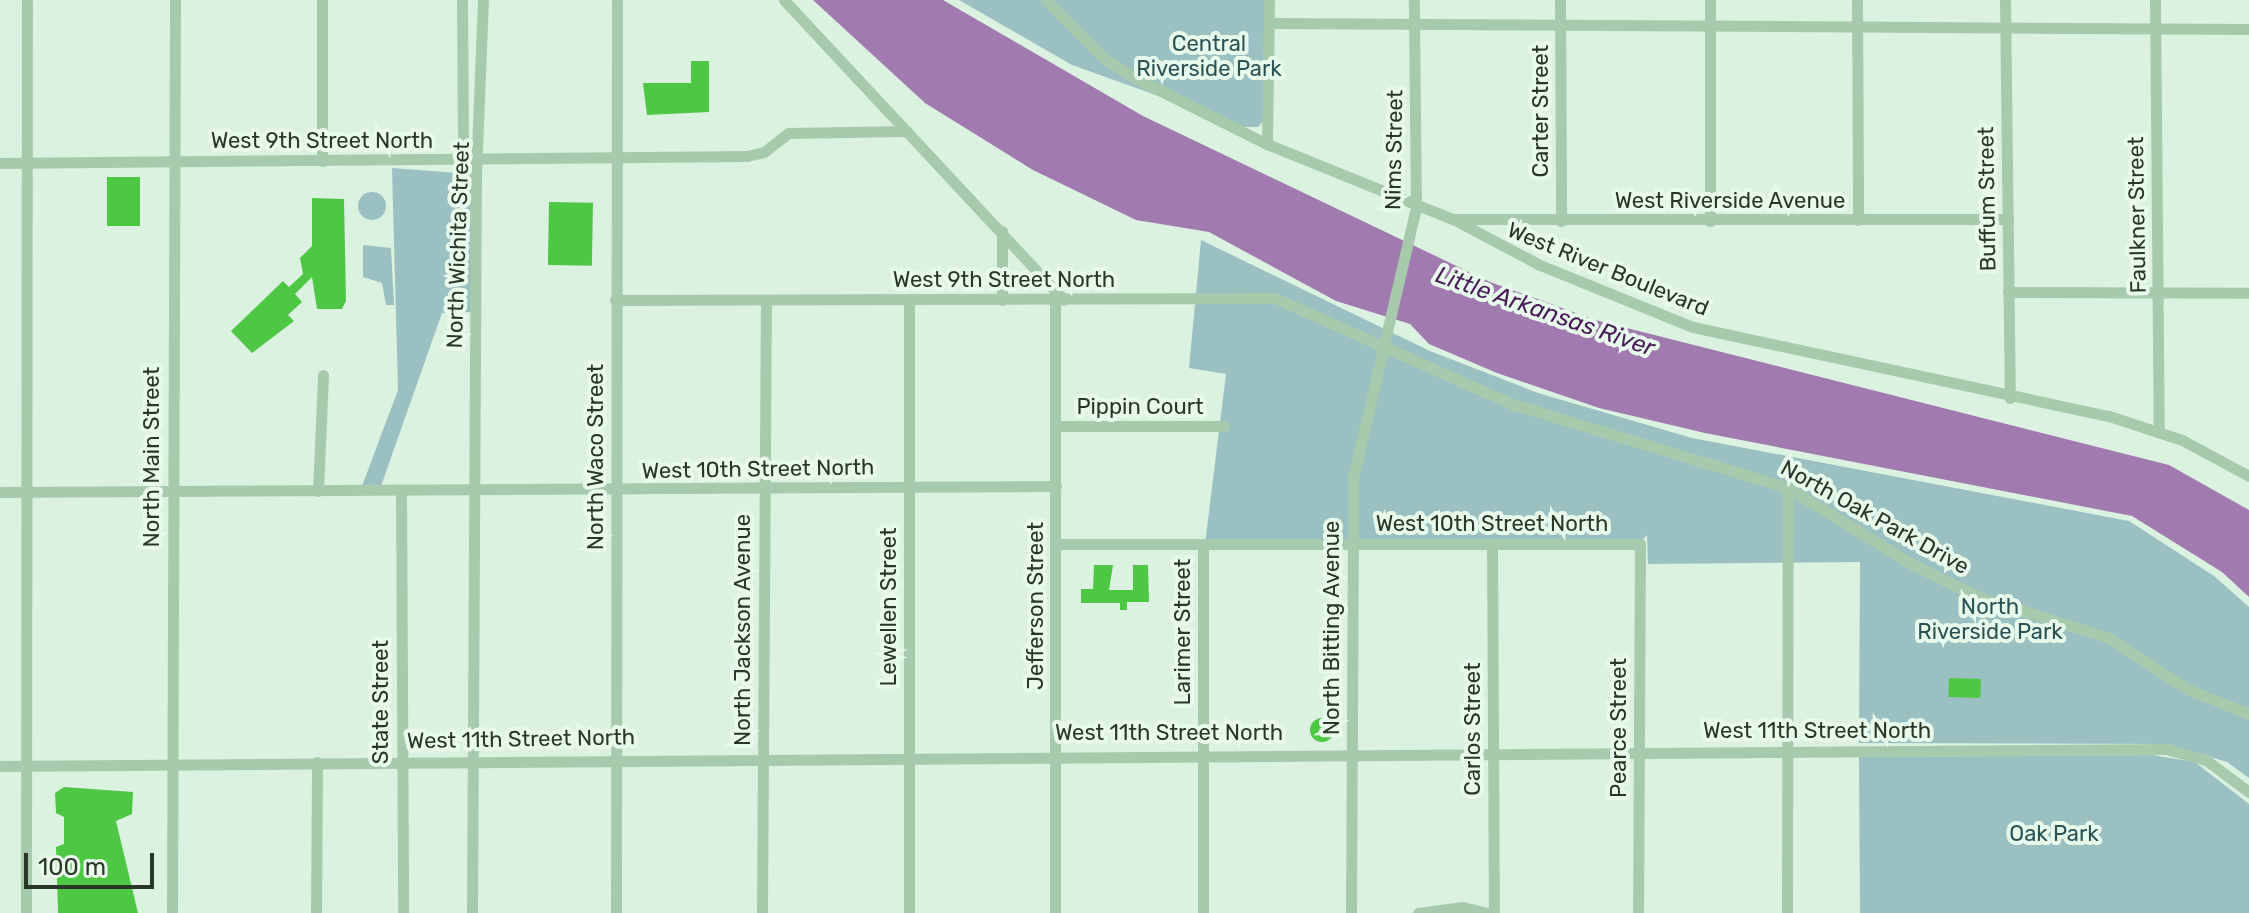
<!DOCTYPE html>
<html>
<head>
<meta charset="utf-8">
<style>
	body { margin:0 }
	#map { position:relative; width:2249px; height:913px; overflow:hidden; background:#dcf2e1; font-family:Rubik,sans-serif }
	div>[style] { position:absolute }
	[style*='--x'] { left:calc(var(--x)*1px); top:calc(var(--y)*1px); width:calc(var(--w)*1px); rotate:calc(var(--a)*1deg) }
	.green>* { inset:0; background:#9bc0c1 }
	.round { border-radius:50% }
	.water>* { inset:0; background:#a17aaf }
	.building>* { inset:0; background:#4ec745; transform-origin:0 0 }
	.minor>* { height:11px; margin:-5.5px; padding:0 5.5px; transform-origin:5.5px; border-radius:5.5px; background:#a7caad }
	span { translate:-50% -50%; white-space:nowrap; text-align:center; line-height:1.15; -webkit-text-stroke:8px #e8faec; paint-order:stroke }
	.park-label { font-size:22px; color:#2b5355 }
	.street-label { font-size:22px; color:#283728 }
	.water-label { font-size:24px; color:#4a1d59; font-style:italic }
	.scale { position:absolute; left:24px; top:853px; width:130px; height:36px; box-sizing:border-box; border:4px solid #283728; border-top:0; padding-left:10px; font-size:24px; line-height:28px; white-space:nowrap; color:#283728; -webkit-text-stroke:6px #e8faec; paint-order:stroke }
</style>
</head>
<body>
<div id="map">
	<div class="green">
		<i style="clip-path:polygon(959px 0,1265px 0,1265px 119px,1258px 127px,1245px 127px,1072px 65px)"></i>
		<i style="clip-path:polygon(392px 168px,471px 174px,471px 312px,442px 313px,381px 486px,362px 486px,398px 390px)"></i>
		<i class="round" style="left:358px;top:192px;width:28px;height:28px"></i>
		<i style="clip-path:polygon(1201px 240px,1430px 351px,1538px 393px,1692px 438px,2129px 521px,2214px 576px,2249px 607px,2249px 778px,2227px 762px,2167px 744px,1859px 743px,1860px 562px,1648px 564px,1647px 535px,1641px 542px,1205px 544px,1226px 374px,1189px 368px)"></i>
		<i style="clip-path:polygon(363px 245px,391px 248px,394px 305px,386px 305px,382px 283px,363px 277px)"></i>
		<i style="clip-path:polygon(2152px 755px,2195px 762px,2249px 804px,2249px 913px,1860px 913px,1859px 757px)"></i>
	</div>
	<div class="water">
		<i style="clip-path:polygon(813px 0,943px 0,1143px 116px,1490px 282px,1595px 320px,2169px 465px,2249px 510px,2249px 597px,2222px 572px,2132px 516px,1705px 433px,1599px 408px,1497px 373px,1429px 344px,1410px 324px,1336px 301px,1209px 232px,1136px 220px,1033px 170px,925px 103px)"></i>
	</div>
	<div class="building">
		<i style="clip-path:polygon(691px 61px,709px 61px,709px 112px,647px 115px,643px 83px,691px 83px)"></i>
		<i style="left:107px;top:177px;width:33px;height:49px"></i>
		<i style="clip-path:polygon(312px 198px,344px 199px,346px 301px,342px 309px,317px 309px,312px 277px,295px 294px,302px 302px,288px 315px,294px 321px,252px 353px,231px 331px,283px 281px,289px 287px,303px 274px,300px 258px,312px 246px)"></i>
		<i style="left:549px;top:202px;width:44px;height:63px;rotate:1deg"></i>
		<i style="clip-path:polygon(1094px 565px,1113px 565px,1109px 590px,1133px 590px,1133px 565px,1148px 565px,1149px 602px,1127px 602px,1127px 610px,1120px 610px,1120px 603px,1081px 603px,1081px 589px,1093px 589px)"></i>
		<i style="left:1949px;top:678px;width:32px;height:19px;rotate:2deg"></i>
		<i class="round" style="left:1310px;top:718px;width:24px;height:24px"></i>
		<i style="clip-path:polygon(64px 787px,133px 792px,132px 814px,116px 821px,138px 913px,58px 913px,56px 847px,64px 844px,64px 817px,56px 813px,55px 793px)"></i>
	</div>
	<div class="minor">
		<i style="--x:462;--y:0;--w:160;--a:89.6"></i>
		<i style="--x:784;--y:0;--w:410;--a:47"></i>
		<i style="--x:1046;--y:0;--w:85;--a:45"></i>
		<i style="--x:1106;--y:60;--w:34;--a:32"></i>
		<i style="--x:1135;--y:78;--w:148;--a:26.6"></i>
		<i style="--x:1267;--y:144;--w:201;--a:22"></i>
		<i style="--x:1453;--y:219;--w:98;--a:27.9"></i>
		<i style="--x:1540;--y:265;--w:165;--a:22.1"></i>
		<i style="--x:1693;--y:327;--w:425;--a:12.1"></i>
		<i style="--x:2109;--y:416;--w:77;--a:18.2"></i>
		<i style="--x:2182;--y:440;--w:76;--a:28.2"></i>
		<i style="--x:1560;--y:0;--w:221;--a:89.7"></i>
		<i style="--x:1857;--y:0;--w:220;--a:89.7"></i>
		<i style="--x:2005;--y:0;--w:398;--a:89.3"></i>
		<i style="--x:2155;--y:0;--w:430;--a:89.5"></i>
		<i style="--x:1269;--y:23;--w:980;--a:0.35"></i>
		<i style="--x:1267;--y:144;--w:144;--a:-89.2"></i>
		<i style="--x:322;--y:161;--w:161;--a:-90"></i>
		<i style="--x:0;--y:163;--w:747;--a:-0.54"></i>
		<i style="--x:747;--y:156;--w:17;--a:-13"></i>
		<i style="--x:764;--y:152;--w:31;--a:-38"></i>
		<i style="--x:788;--y:133;--w:119;--a:-1"></i>
		<i style="--x:1457;--y:219;--w:551;--a:0"></i>
		<i style="--x:1710;--y:221;--w:221;--a:-90"></i>
		<i style="--x:2008;--y:292;--w:241;--a:0.2"></i>
		<i style="--x:615;--y:300;--w:660;--a:-0.17"></i>
		<i style="--x:1275;--y:298;--w:260;--a:24.1"></i>
		<i style="--x:1512;--y:404;--w:288;--a:16.9"></i>
		<i style="--x:1788;--y:488;--w:147;--a:31.6"></i>
		<i style="--x:1913;--y:565;--w:76;--a:25.9"></i>
		<i style="--x:1981;--y:598;--w:132;--a:17.2"></i>
		<i style="--x:2107;--y:637;--w:98;--a:32.9"></i>
		<i style="--x:2189;--y:690;--w:65;--a:21.8"></i>
		<i style="--x:909;--y:300;--w:613;--a:90"></i>
		<i style="--x:1002;--y:300;--w:69;--a:-90"></i>
		<i style="--x:1056;--y:426;--w:168;--a:0"></i>
		<i style="--x:318;--y:491;--w:116;--a:-87.5"></i>
		<i style="--x:401;--y:491;--w:422;--a:89.7"></i>
		<i style="--x:0;--y:492;--w:1056;--a:-0.33"></i>
		<i style="--x:1056;--y:544;--w:584;--a:0"></i>
		<i style="--x:1640;--y:544;--w:369;--a:90.3"></i>
		<i style="--x:1492;--y:544;--w:369;--a:89.7"></i>
		<i style="--x:0;--y:766;--w:2166;--a:-0.45"></i>
		<i style="--x:2166;--y:749;--w:41;--a:15.4"></i>
		<i style="--x:2206;--y:760;--w:54;--a:36.7"></i>
		<i style="--x:26;--y:913;--w:913;--a:-89.94"></i>
		<i style="--x:172;--y:913;--w:913;--a:-89.81"></i>
		<i style="--x:316;--y:913;--w:151;--a:-89.6"></i>
		<i style="--x:472;--y:913;--w:739;--a:-89.69"></i>
		<i style="--x:476;--y:174;--w:174;--a:-87.7"></i>
		<i style="--x:616;--y:913;--w:913;--a:-89.94"></i>
		<i style="--x:762;--y:913;--w:613;--a:-89.63"></i>
		<i style="--x:1055;--y:913;--w:613;--a:-90"></i>
		<i style="--x:1203;--y:913;--w:369;--a:-90"></i>
		<i style="--x:1351;--y:913;--w:435;--a:-89.7"></i>
		<i style="--x:1353;--y:478;--w:278;--a:-76.9"></i>
		<i style="--x:1416;--y:207;--w:207;--a:-90.6"></i>
		<i style="--x:1418;--y:913;--w:45;--a:-7.6"></i>
		<i style="--x:1463;--y:907;--w:25;--a:14"></i>
		<i style="--x:1787;--y:913;--w:425;--a:-89.9"></i>
	</div>
	<div class="park-label">
		<span style="left:1209px;top:56px">Central<br>Riverside Park</span>
		<span style="left:1990px;top:619px">North<br>Riverside Park</span>
		<span style="left:2054px;top:834px">Oak Park</span>
	</div>
	<div class="street-label">
		<span style="left:1541px;top:111px;rotate:-90deg">Carter Street</span>
		<span style="left:322px;top:141px">West 9th Street North</span>
		<span style="left:1394px;top:150px;rotate:-89deg">Nims Street</span>
		<span style="left:1987px;top:199px;rotate:-91deg">Buffum Street</span>
		<span style="left:1730px;top:201px">West Riverside Avenue</span>
		<span style="left:2137px;top:215px;rotate:-91deg">Faulkner Street</span>
		<span style="left:458px;top:245px;rotate:-88deg">North Wichita Street</span>
		<span style="left:1608px;top:269px;rotate:22deg">West River Boulevard</span>
		<span style="left:1004px;top:280px">West 9th Street North</span>
		<span style="left:1140px;top:407px">Pippin Court</span>
		<span style="left:152px;top:457px;rotate:-90deg">North Main Street</span>
		<span style="left:596px;top:457px;rotate:-90deg">North Waco Street</span>
		<span style="left:758px;top:469px;rotate:-1deg">West 10th Street North</span>
		<span style="left:1875px;top:517px;rotate:29deg">North Oak Park Drive</span>
		<span style="left:1492px;top:524px">West 10th Street North</span>
		<span style="left:1036px;top:606px;rotate:-90deg">Jefferson Street</span>
		<span style="left:889px;top:607px;rotate:-90deg">Lewellen Street</span>
		<span style="left:1332px;top:628px;rotate:-90deg">North Bitting Avenue</span>
		<span style="left:743px;top:630px;rotate:-90deg">North Jackson Avenue</span>
		<span style="left:1183px;top:632px;rotate:-90deg">Larimer Street</span>
		<span style="left:381px;top:702px;rotate:-90deg">State Street</span>
		<span style="left:1619px;top:728px;rotate:-90deg">Pearce Street</span>
		<span style="left:1473px;top:729px;rotate:-90deg">Carlos Street</span>
		<span style="left:1817px;top:731px">West 11th Street North</span>
		<span style="left:1169px;top:733px">West 11th Street North</span>
		<span style="left:521px;top:739px;rotate:-1deg">West 11th Street North</span>
	</div>
	<div class="water-label">
		<span style="left:1545px;top:312px;rotate:19deg">Little Arkansas River</span>
	</div>
	<div class="scale">100 m</div>
</div>
</body>
</html>
